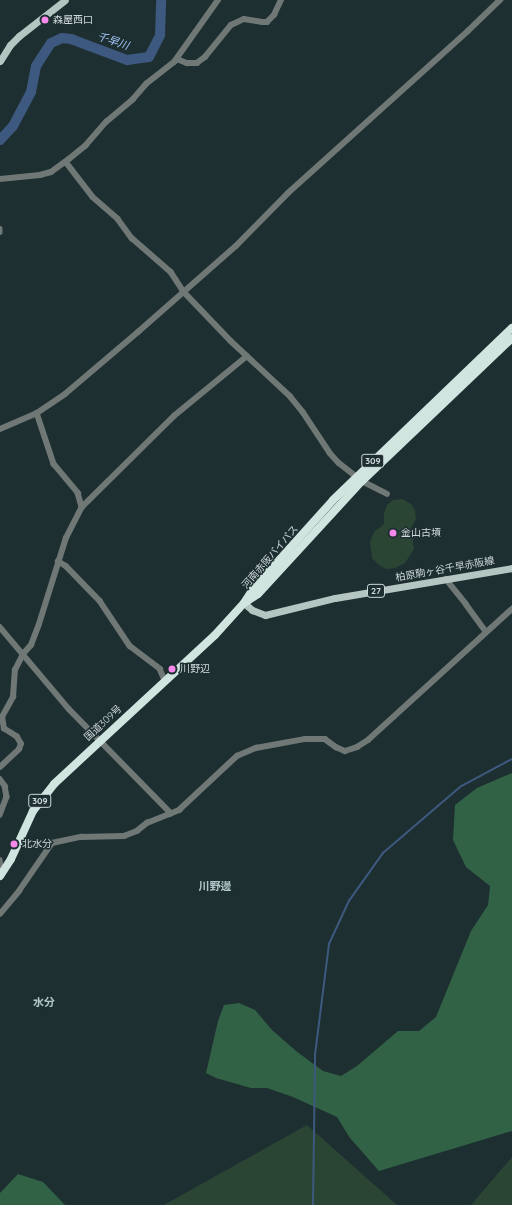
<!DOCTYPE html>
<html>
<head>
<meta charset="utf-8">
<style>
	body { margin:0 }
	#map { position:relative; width:512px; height:1205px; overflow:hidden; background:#1e2f31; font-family:Quicksand,"Noto Sans JP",sans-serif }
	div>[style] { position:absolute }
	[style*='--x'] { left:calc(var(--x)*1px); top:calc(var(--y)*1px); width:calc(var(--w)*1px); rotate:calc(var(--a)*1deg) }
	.green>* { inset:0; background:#2b4535 }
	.forest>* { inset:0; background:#326245 }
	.stream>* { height:1.5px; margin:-0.75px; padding:0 0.75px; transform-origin:0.75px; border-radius:0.75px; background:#3d597f }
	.river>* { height:10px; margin:-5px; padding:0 5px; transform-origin:5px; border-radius:5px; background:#3d597f }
	.minor>* { height:5.5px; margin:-2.75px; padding:0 2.75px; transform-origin:2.75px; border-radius:2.75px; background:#707876 }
	.major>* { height:7px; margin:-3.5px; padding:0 3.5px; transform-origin:3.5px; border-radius:3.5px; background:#b5c6c2 }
	.highway>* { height:8px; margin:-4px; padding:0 4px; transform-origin:4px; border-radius:4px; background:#d0e5e0 }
	.dots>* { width:11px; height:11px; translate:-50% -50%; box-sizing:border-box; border:2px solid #1e2f31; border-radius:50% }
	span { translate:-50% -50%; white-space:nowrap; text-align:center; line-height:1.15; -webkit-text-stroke:3px #1e2f31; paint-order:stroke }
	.shield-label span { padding:1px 3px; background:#1e2f31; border:1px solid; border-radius:3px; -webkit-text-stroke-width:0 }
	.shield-label { font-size:9px; color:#cfd9db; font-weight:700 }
	.poi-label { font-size:10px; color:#cfd9db }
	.left { translate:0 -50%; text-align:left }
	.street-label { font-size:10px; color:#cfd9db }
	.water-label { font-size:11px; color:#a2c6f7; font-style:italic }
	.neighbourhood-label { font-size:11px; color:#b1c6c8; font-weight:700 }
</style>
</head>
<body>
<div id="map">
	<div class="green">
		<i style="clip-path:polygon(402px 499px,411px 504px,415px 510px,416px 519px,411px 528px,414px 549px,405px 563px,395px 568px,386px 569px,379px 565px,372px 558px,370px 542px,374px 532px,384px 524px,384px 514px,387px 505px,393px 500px)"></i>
		<i style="clip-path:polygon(307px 1125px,397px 1205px,164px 1205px)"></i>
		<i style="clip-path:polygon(512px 1157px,512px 1205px,471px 1205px)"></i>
	</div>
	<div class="forest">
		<i style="clip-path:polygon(512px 773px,512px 1131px,379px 1171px,350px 1138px,337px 1117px,293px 1097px,267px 1088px,251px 1088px,216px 1078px,206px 1073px,218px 1021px,224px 1005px,239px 1003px,255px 1010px,272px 1030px,296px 1051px,323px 1071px,341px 1076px,357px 1066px,398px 1031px,419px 1031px,436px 1017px,471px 931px,488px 905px,490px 886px,466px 867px,453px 840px,455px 805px,477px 788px)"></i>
		<i style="clip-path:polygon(18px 1174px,43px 1182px,65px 1205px,0 1205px,0 1193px)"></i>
	</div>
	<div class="stream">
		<i style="--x:313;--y:1205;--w:150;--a:-89.2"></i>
		<i style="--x:315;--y:1055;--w:112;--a:-82.8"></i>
		<i style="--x:329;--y:944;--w:47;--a:-65.1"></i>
		<i style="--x:349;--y:901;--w:59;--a:-54.7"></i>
		<i style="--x:383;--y:853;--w:101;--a:-40.6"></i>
		<i style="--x:460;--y:787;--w:59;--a:-28.3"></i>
	</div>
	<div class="river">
		<i style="--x:0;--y:140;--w:19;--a:-47"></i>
		<i style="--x:13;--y:126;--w:38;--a:-62"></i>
		<i style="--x:31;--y:92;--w:26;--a:-79"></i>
		<i style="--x:36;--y:66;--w:27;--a:-57"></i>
		<i style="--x:51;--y:43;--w:12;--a:-24"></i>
		<i style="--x:62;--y:38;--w:9;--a:6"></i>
		<i style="--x:71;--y:39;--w:60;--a:20.6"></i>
		<i style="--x:127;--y:60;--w:22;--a:-8"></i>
		<i style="--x:149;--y:57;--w:25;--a:-63"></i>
		<i style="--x:160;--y:35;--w:35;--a:-88"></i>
	</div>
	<div class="minor">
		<i style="--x:177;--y:59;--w:11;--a:22"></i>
		<i style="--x:187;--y:63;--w:10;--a:0"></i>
		<i style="--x:197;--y:63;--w:10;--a:-37"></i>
		<i style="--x:205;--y:57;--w:41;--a:-50.9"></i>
		<i style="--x:231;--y:25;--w:14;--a:-25"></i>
		<i style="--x:244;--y:19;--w:18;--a:9"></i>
		<i style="--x:262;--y:22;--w:5;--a:0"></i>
		<i style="--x:267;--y:22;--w:10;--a:-45"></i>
		<i style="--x:274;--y:15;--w:17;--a:-65"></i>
		<i style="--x:66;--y:162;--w:44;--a:52.4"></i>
		<i style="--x:93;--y:197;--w:33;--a:41"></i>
		<i style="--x:118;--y:219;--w:24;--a:54"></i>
		<i style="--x:132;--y:238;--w:52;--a:41.1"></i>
		<i style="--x:171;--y:272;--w:24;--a:57"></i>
		<i style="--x:184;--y:292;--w:68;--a:46.2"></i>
		<i style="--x:231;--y:341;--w:81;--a:43"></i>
		<i style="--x:290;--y:396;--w:21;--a:51"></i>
		<i style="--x:303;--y:412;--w:49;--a:56.6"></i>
		<i style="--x:330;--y:453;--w:13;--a:48"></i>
		<i style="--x:339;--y:463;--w:23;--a:38"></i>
		<i style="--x:0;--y:179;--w:40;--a:-5.7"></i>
		<i style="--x:40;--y:175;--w:11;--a:-15"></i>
		<i style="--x:51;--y:172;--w:22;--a:-36"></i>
		<i style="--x:69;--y:159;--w:21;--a:-39"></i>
		<i style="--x:85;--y:146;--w:32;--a:-49"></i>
		<i style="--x:106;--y:122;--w:35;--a:-40"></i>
		<i style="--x:133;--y:99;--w:20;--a:-49"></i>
		<i style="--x:146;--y:84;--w:36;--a:-38"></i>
		<i style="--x:174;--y:62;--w:76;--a:-54.6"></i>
		<i style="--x:0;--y:229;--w:3;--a:90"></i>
		<i style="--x:37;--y:413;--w:54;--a:71.6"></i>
		<i style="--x:54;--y:464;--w:38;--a:50"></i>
		<i style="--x:78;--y:493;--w:15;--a:74"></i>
		<i style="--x:0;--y:429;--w:40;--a:-23.4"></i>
		<i style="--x:37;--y:413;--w:34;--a:-34"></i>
		<i style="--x:65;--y:394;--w:96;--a:-40.3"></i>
		<i style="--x:138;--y:332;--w:130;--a:-41.3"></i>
		<i style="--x:236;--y:246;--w:74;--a:-45.5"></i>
		<i style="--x:288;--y:193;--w:242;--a:-42"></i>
		<i style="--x:468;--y:31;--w:45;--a:-44.1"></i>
		<i style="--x:362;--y:481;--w:28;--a:27"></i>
		<i style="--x:58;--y:561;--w:9;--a:32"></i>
		<i style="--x:66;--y:566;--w:49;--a:45.8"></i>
		<i style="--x:100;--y:601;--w:54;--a:56.3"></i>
		<i style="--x:130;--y:646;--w:38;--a:37"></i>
		<i style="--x:160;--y:669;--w:12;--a:66"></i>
		<i style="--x:446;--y:579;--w:32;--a:51"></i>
		<i style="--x:466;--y:604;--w:34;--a:54"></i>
		<i style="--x:0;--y:627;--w:107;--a:49.9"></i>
		<i style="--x:69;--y:709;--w:146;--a:45.6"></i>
		<i style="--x:0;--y:767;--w:26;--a:-43"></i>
		<i style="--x:19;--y:749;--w:5;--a:-68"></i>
		<i style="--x:21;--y:744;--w:8;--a:-120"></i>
		<i style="--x:17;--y:737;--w:15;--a:-148"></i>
		<i style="--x:4;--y:729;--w:12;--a:-99"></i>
		<i style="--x:2;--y:717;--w:23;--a:-61"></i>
		<i style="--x:13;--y:697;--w:27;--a:-86"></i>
		<i style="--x:15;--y:670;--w:18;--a:-63"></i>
		<i style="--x:23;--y:654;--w:12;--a:-48"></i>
		<i style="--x:31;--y:645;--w:22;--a:-69"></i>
		<i style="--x:39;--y:624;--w:90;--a:-72.6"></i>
		<i style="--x:66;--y:538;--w:35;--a:-63"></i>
		<i style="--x:82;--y:507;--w:129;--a:-44.7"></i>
		<i style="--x:174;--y:416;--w:94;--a:-39.4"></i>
		<i style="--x:0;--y:779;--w:9;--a:54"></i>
		<i style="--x:5;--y:786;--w:11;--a:80"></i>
		<i style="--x:7;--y:797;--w:19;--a:111"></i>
		<i style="--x:0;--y:860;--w:13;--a:81"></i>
		<i style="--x:0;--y:914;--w:30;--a:-50"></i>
		<i style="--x:19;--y:891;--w:58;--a:-55.5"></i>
		<i style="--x:52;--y:843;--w:30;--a:-12"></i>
		<i style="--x:81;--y:837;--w:43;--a:-1.3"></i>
		<i style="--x:124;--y:836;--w:14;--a:-21"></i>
		<i style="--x:137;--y:831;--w:13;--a:-39"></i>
		<i style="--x:147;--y:823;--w:35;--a:-22"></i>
		<i style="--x:179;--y:810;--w:79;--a:-43"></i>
		<i style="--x:237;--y:756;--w:21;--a:-23"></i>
		<i style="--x:256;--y:748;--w:50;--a:-10.4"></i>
		<i style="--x:305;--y:739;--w:20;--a:0"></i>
		<i style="--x:325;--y:739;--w:14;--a:36"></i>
		<i style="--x:336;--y:747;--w:10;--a:24"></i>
		<i style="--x:345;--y:751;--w:13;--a:-18"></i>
		<i style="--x:357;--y:747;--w:13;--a:-32"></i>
		<i style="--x:368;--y:740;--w:195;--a:-42.3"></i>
	</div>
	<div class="major">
		<i style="--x:0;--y:61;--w:19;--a:-58"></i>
		<i style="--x:10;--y:45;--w:13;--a:-45"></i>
		<i style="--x:19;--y:36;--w:58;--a:-38"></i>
		<i style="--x:244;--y:603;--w:11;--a:41"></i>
		<i style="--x:252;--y:610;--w:14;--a:21"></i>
		<i style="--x:265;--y:615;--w:72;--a:-13.7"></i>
		<i style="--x:335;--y:598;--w:180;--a:-9.6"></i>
	</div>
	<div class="highway">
		<i style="--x:246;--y:602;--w:14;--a:-34"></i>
		<i style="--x:258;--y:594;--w:154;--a:-47.4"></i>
		<i style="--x:362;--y:481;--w:207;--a:-43.6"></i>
		<i style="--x:0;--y:876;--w:20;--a:-57"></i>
		<i style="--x:11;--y:859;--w:53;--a:-65.4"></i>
		<i style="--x:33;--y:811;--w:34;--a:-52"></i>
		<i style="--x:54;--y:784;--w:219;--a:-42.8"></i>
		<i style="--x:215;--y:635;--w:43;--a:-47.8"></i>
		<i style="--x:244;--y:603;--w:17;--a:-57"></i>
		<i style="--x:253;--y:589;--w:120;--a:-48"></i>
		<i style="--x:333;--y:500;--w:248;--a:-43.9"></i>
	</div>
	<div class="dots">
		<i style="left:45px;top:20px;background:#f888ea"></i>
		<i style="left:393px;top:533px;background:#f888ea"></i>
		<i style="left:172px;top:669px;background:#f888ea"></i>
		<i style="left:14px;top:844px;background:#f888ea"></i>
	</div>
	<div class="shield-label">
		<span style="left:373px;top:461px">309</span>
		<span style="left:376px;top:591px">27</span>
		<span style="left:40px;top:801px">309</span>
	</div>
	<div class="poi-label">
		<span class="left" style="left:53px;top:20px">森屋西口</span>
		<span class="left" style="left:401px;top:533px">金山古墳</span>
		<span class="left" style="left:180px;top:669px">川野辺</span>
		<span class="left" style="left:22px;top:844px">北水分</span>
	</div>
	<div class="street-label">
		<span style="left:270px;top:557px;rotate:-49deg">河南赤阪バイパス</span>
		<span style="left:445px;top:569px;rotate:-10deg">柏原駒ヶ谷千早赤阪線</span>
		<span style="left:103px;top:723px;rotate:-43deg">国道309号</span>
	</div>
	<div class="water-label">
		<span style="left:113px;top:41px;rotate:18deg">千早川</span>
	</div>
	<div class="neighbourhood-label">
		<span style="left:215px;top:886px">川野邊</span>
		<span style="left:44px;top:1002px">水分</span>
	</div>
</div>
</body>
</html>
